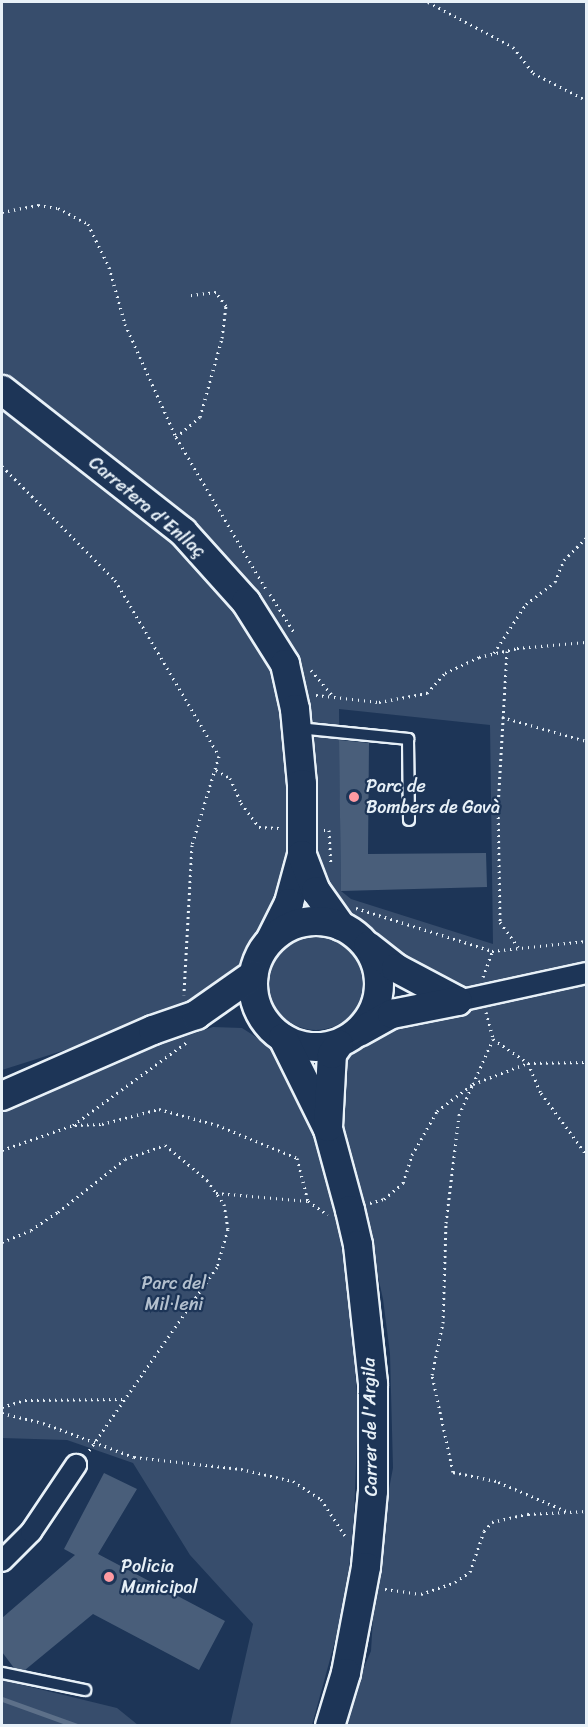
<!DOCTYPE html>
<html>
<head>
<meta charset="utf-8">
<style>
	body { margin:0 }
	#map { position:relative; width:588px; height:1727px; overflow:hidden; background:#1d3557; font-family:Sriracha,sans-serif }
	div>[style] { position:absolute }
	[style*='--x'] { left:calc(var(--x)*1px); top:calc(var(--y)*1px); width:calc(var(--w)*1px); rotate:calc(var(--a)*1deg) }
	.green>* { inset:0; background:#374d6c }
	.round { border-radius:50% }
	.stream>* { height:5px; margin:-2.5px; padding:0 2.5px; transform-origin:2.5px; border-radius:2.5px; background:#5d7089 }
	.building>* { inset:0; background:#495e7a }
	.path>* { height:3px; margin-top:-1.5px; transform-origin:0; background:repeating-linear-gradient(90deg,#e8f1f8 0 1.5px,transparent 0 6px) }
	.roads { filter:drop-shadow(2px 0 #e8f1f8) drop-shadow(-2px 0 #e8f1f8) drop-shadow(0 2px #e8f1f8) drop-shadow(0 -2px #e8f1f8) }
	.lane>* { height:10px; margin:-5px; padding:0 5px; transform-origin:5px; border-radius:5px; background:#1d3557 }
	.street>* { height:20px; margin:-10px; padding:0 10px; transform-origin:10px; border-radius:10px; background:#1d3557 }
	.secondary>* { height:28px; margin:-14px; padding:0 14px; transform-origin:14px; border-radius:14px; background:#1d3557 }
	.secondary>.ring { margin:-14px; padding:0; box-sizing:content-box; background:none; border:28px solid #1d3557; border-radius:50% }
	.dots>* { width:16px; height:16px; translate:-50% -50%; box-sizing:border-box; border:3px solid #1d3557; border-radius:50% }
	span { translate:-50% -50%; white-space:nowrap; text-align:center; line-height:1.15; -webkit-text-stroke:4.5px #1d3557; paint-order:stroke }
	.street-label { font-size:18px; color:#e8f1f8 }
	.poi-label { font-size:18px; color:#e8f1f8 }
	.left { translate:0 -50%; text-align:left }
	.park-label { font-size:18px; color:#b3c0ce }
	.frame { position:absolute; inset:0; border:3px solid #e8f1f8; pointer-events:none }
</style>
</head>
<body>
<div id="map">
	<div class="green">
		<i style="clip-path:polygon(evenodd,2px 2px,586px 2px,586px 1725px,344px 1725px,344px 1713px,371px 1651px,377px 1552px,393px 1468px,390px 1354px,383px 1299px,341px 1113px,343px 1053px,412px 1022px,471px 1005px,399px 953px,282px 909px,246px 967px,214px 993px,84px 1044px,2px 1070px,2px 2px,339px 709px,490px 725px,493px 944px,351px 899px,341px 891px,339px 709px)"></i>
		<i class="round" style="left:268px;top:934px;width:96px;height:96px"></i>
		<i style="clip-path:polygon(213px 1027px,242px 1028px,279px 1052px,327px 1158px,350px 1299px,358px 1410px,354px 1517px,346px 1601px,312px 1725px,230px 1725px,253px 1624px,190px 1555px,133px 1463px,67px 1440px,2px 1438px,2px 1099px)"></i>
		<i style="clip-path:polygon(2px 1680px,117px 1708px,138px 1725px,2px 1725px)"></i>
	</div>
	<div class="stream">
		<i style="--x:2;--y:1699;--w:80;--a:19.8"></i>
	</div>
	<div class="building">
		<i style="clip-path:polygon(339px 740px,369px 743px,368px 854px,486px 853px,487px 887px,341px 891px)"></i>
		<i style="clip-path:polygon(104px 1473px,137px 1489px,98px 1554px,225px 1621px,199px 1670px,93px 1614px,25px 1670px,14px 1668px,2px 1652px,2px 1618px,75px 1555px,64px 1549px)"></i>
	</div>
	<div class="path">
		<i style="--x:428;--y:2;--w:96;--a:27.9"></i>
		<i style="--x:513;--y:47;--w:33;--a:52"></i>
		<i style="--x:533;--y:73;--w:59;--a:27"></i>
		<i style="--x:2;--y:212;--w:37;--a:-11"></i>
		<i style="--x:38;--y:205;--w:20;--a:9"></i>
		<i style="--x:58;--y:208;--w:34;--a:28"></i>
		<i style="--x:88;--y:224;--w:48;--a:64"></i>
		<i style="--x:109;--y:267;--w:59;--a:74.3"></i>
		<i style="--x:125;--y:324;--w:124;--a:65.7"></i>
		<i style="--x:176;--y:437;--w:177;--a:59.4"></i>
		<i style="--x:176;--y:437;--w:31;--a:-40"></i>
		<i style="--x:200;--y:417;--w:82;--a:-74.4"></i>
		<i style="--x:222;--y:338;--w:32;--a:-83"></i>
		<i style="--x:226;--y:306;--w:17;--a:-126"></i>
		<i style="--x:216;--y:292;--w:26;--a:173"></i>
		<i style="--x:2;--y:466;--w:161;--a:45.3"></i>
		<i style="--x:115;--y:580;--w:204;--a:59.4"></i>
		<i style="--x:219;--y:756;--w:93;--a:106.9"></i>
		<i style="--x:192;--y:845;--w:150;--a:93.1"></i>
		<i style="--x:270;--y:594;--w:47;--a:58"></i>
		<i style="--x:507;--y:651;--w:154;--a:93.3"></i>
		<i style="--x:498;--y:805;--w:117;--a:89"></i>
		<i style="--x:500;--y:922;--w:31;--a:54"></i>
		<i style="--x:494;--y:653;--w:59;--a:-56.9"></i>
		<i style="--x:526;--y:604;--w:36;--a:-37"></i>
		<i style="--x:555;--y:582;--w:24;--a:-68"></i>
		<i style="--x:564;--y:560;--w:31;--a:-45"></i>
		<i style="--x:311;--y:670;--w:34;--a:50"></i>
		<i style="--x:316;--y:695;--w:63;--a:6.3"></i>
		<i style="--x:379;--y:702;--w:49;--a:-10.6"></i>
		<i style="--x:427;--y:693;--w:27;--a:-48"></i>
		<i style="--x:445;--y:673;--w:38;--a:-25"></i>
		<i style="--x:479;--y:657;--w:39;--a:-13"></i>
		<i style="--x:517;--y:648;--w:69;--a:-5"></i>
		<i style="--x:502;--y:717;--w:87;--a:15.9"></i>
		<i style="--x:216;--y:770;--w:16;--a:30"></i>
		<i style="--x:230;--y:778;--w:27;--a:66"></i>
		<i style="--x:241;--y:803;--w:30;--a:53"></i>
		<i style="--x:259;--y:827;--w:20;--a:3"></i>
		<i style="--x:324;--y:830;--w:5;--a:0"></i>
		<i style="--x:329;--y:830;--w:34;--a:87"></i>
		<i style="--x:356;--y:908;--w:143;--a:17.5"></i>
		<i style="--x:492;--y:951;--w:95;--a:-6.1"></i>
		<i style="--x:483;--y:977;--w:27;--a:-70"></i>
		<i style="--x:486;--y:1012;--w:28;--a:75"></i>
		<i style="--x:493;--y:1039;--w:42;--a:34.4"></i>
		<i style="--x:528;--y:1063;--w:33;--a:67"></i>
		<i style="--x:541;--y:1093;--w:76;--a:53.6"></i>
		<i style="--x:75;--y:1125;--w:27;--a:-2"></i>
		<i style="--x:102;--y:1124;--w:59;--a:-14.7"></i>
		<i style="--x:159;--y:1109;--w:60;--a:15.4"></i>
		<i style="--x:217;--y:1125;--w:87;--a:22.4"></i>
		<i style="--x:297;--y:1158;--w:44;--a:75.7"></i>
		<i style="--x:2;--y:1150;--w:75;--a:-19.4"></i>
		<i style="--x:73;--y:1125;--w:141;--a:-36.1"></i>
		<i style="--x:216;--y:1193;--w:92;--a:5"></i>
		<i style="--x:308;--y:1201;--w:24;--a:35"></i>
		<i style="--x:370;--y:1203;--w:15;--a:-16"></i>
		<i style="--x:384;--y:1199;--w:25;--a:-40"></i>
		<i style="--x:403;--y:1183;--w:29;--a:-72"></i>
		<i style="--x:412;--y:1155;--w:51;--a:-60.4"></i>
		<i style="--x:437;--y:1111;--w:45;--a:-36.9"></i>
		<i style="--x:473;--y:1084;--w:49;--a:-66"></i>
		<i style="--x:2;--y:1242;--w:31;--a:-22"></i>
		<i style="--x:31;--y:1230;--w:32;--a:-34"></i>
		<i style="--x:58;--y:1212;--w:85;--a:-38.3"></i>
		<i style="--x:125;--y:1159;--w:42;--a:-19.3"></i>
		<i style="--x:165;--y:1145;--w:55;--a:39.8"></i>
		<i style="--x:207;--y:1180;--w:29;--a:55"></i>
		<i style="--x:224;--y:1204;--w:25;--a:81"></i>
		<i style="--x:228;--y:1229;--w:40;--a:106"></i>
		<i style="--x:217;--y:1267;--w:226;--a:124.9"></i>
		<i style="--x:2;--y:1407;--w:24;--a:-17"></i>
		<i style="--x:25;--y:1400;--w:99;--a:-0.6"></i>
		<i style="--x:2;--y:1413;--w:42;--a:13.7"></i>
		<i style="--x:43;--y:1423;--w:97;--a:20.5"></i>
		<i style="--x:134;--y:1457;--w:108;--a:6.4"></i>
		<i style="--x:241;--y:1469;--w:53;--a:13"></i>
		<i style="--x:293;--y:1481;--w:33;--a:33"></i>
		<i style="--x:321;--y:1499;--w:45;--a:56.7"></i>
		<i style="--x:566;--y:1511;--w:76;--a:-156.8"></i>
		<i style="--x:496;--y:1481;--w:44;--a:-168.2"></i>
		<i style="--x:453;--y:1472;--w:99;--a:-102.2"></i>
		<i style="--x:432;--y:1375;--w:53;--a:-78.1"></i>
		<i style="--x:443;--y:1323;--w:100;--a:-88.3"></i>
		<i style="--x:446;--y:1223;--w:109;--a:-83.1"></i>
		<i style="--x:459;--y:1115;--w:34;--a:-66"></i>
		<i style="--x:473;--y:1084;--w:59;--a:-20.9"></i>
		<i style="--x:528;--y:1063;--w:58;--a:-1"></i>
		<i style="--x:385;--y:1589;--w:36;--a:8"></i>
		<i style="--x:421;--y:1594;--w:36;--a:-19"></i>
		<i style="--x:455;--y:1582;--w:18;--a:-34"></i>
		<i style="--x:470;--y:1572;--w:43;--a:-71.1"></i>
		<i style="--x:484;--y:1531;--w:12;--a:-48"></i>
		<i style="--x:492;--y:1522;--w:37;--a:-13"></i>
		<i style="--x:528;--y:1514;--w:58;--a:-3"></i>
	</div>
	<div class="roads">
		<div class="lane">
			<i style="--x:298;--y:728;--w:111;--a:5.7"></i>
			<i style="--x:408;--y:739;--w:81;--a:89.3"></i>
			<i style="--x:2;--y:1673;--w:85;--a:11.6"></i>
		</div>
		<div class="street">
			<i style="--x:458;--y:1001;--w:131;--a:-12.3"></i>
			<i style="--x:2;--y:1561;--w:41;--a:-45"></i>
			<i style="--x:31;--y:1532;--w:81;--a:-56.1"></i>
		</div>
		<div class="secondary">
			<i style="--x:2;--y:390;--w:230;--a:38.1"></i>
			<i style="--x:183;--y:532;--w:94;--a:48"></i>
			<i style="--x:246;--y:602;--w:73;--a:57.8"></i>
			<i style="--x:285;--y:664;--w:46;--a:77.5"></i>
			<i style="--x:295;--y:709;--w:75;--a:84.7"></i>
			<i style="--x:302;--y:784;--w:71;--a:90"></i>
			<i style="--x:302;--y:855;--w:50;--a:105.2"></i>
			<i style="--x:289;--y:903;--w:40;--a:116.6"></i>
			<i style="--x:302;--y:855;--w:39;--a:69"></i>
			<i style="--x:316;--y:891;--w:43;--a:54.5"></i>
			<i class="ring" style="left:253px;top:921px;width:98px;height:98px"></i>
			<i style="--x:368;--y:946;--w:36;--a:38"></i>
			<i style="--x:396;--y:968;--w:70;--a:28"></i>
			<i style="--x:359;--y:1032;--w:38;--a:-29"></i>
			<i style="--x:392;--y:1014;--w:67;--a:-11.1"></i>
			<i style="--x:283;--y:1038;--w:102;--a:63.7"></i>
			<i style="--x:328;--y:1129;--w:84;--a:74.8"></i>
			<i style="--x:350;--y:1210;--w:36;--a:77"></i>
			<i style="--x:358;--y:1245;--w:140;--a:83.8"></i>
			<i style="--x:373;--y:1384;--w:107;--a:90"></i>
			<i style="--x:373;--y:1491;--w:76;--a:95.3"></i>
			<i style="--x:366;--y:1567;--w:108;--a:100.7"></i>
			<i style="--x:346;--y:1673;--w:55;--a:106.8"></i>
			<i style="--x:2;--y:1096;--w:165;--a:-23.6"></i>
			<i style="--x:153;--y:1030;--w:46;--a:-19.2"></i>
			<i style="--x:196;--y:1015;--w:70;--a:-35.1"></i>
			<i style="--x:328;--y:1127;--w:73;--a:-86.9"></i>
			<i style="--x:332;--y:1054;--w:12;--a:-55"></i>
		</div>
	</div>
	<div class="dots">
		<i style="left:354px;top:797px;background:#ff9aa2"></i>
		<i style="left:109px;top:1577px;background:#ff9aa2"></i>
	</div>
	<div class="street-label">
		<span style="left:147px;top:507px;rotate:40deg">Carretera d'Enllaç</span>
		<span style="left:370px;top:1427px;rotate:-91deg">Carrer de l'Argila</span>
	</div>
	<div class="poi-label">
		<span class="left" style="left:366px;top:797px">Parc de<br>Bombers de Gavà</span>
		<span class="left" style="left:121px;top:1577px">Policia<br>Municipal</span>
	</div>
	<div class="park-label">
		<span style="left:174px;top:1294px">Parc del<br>Mil·leni</span>
	</div>
	<div class="frame"></div>
</div>
</body>
</html>
